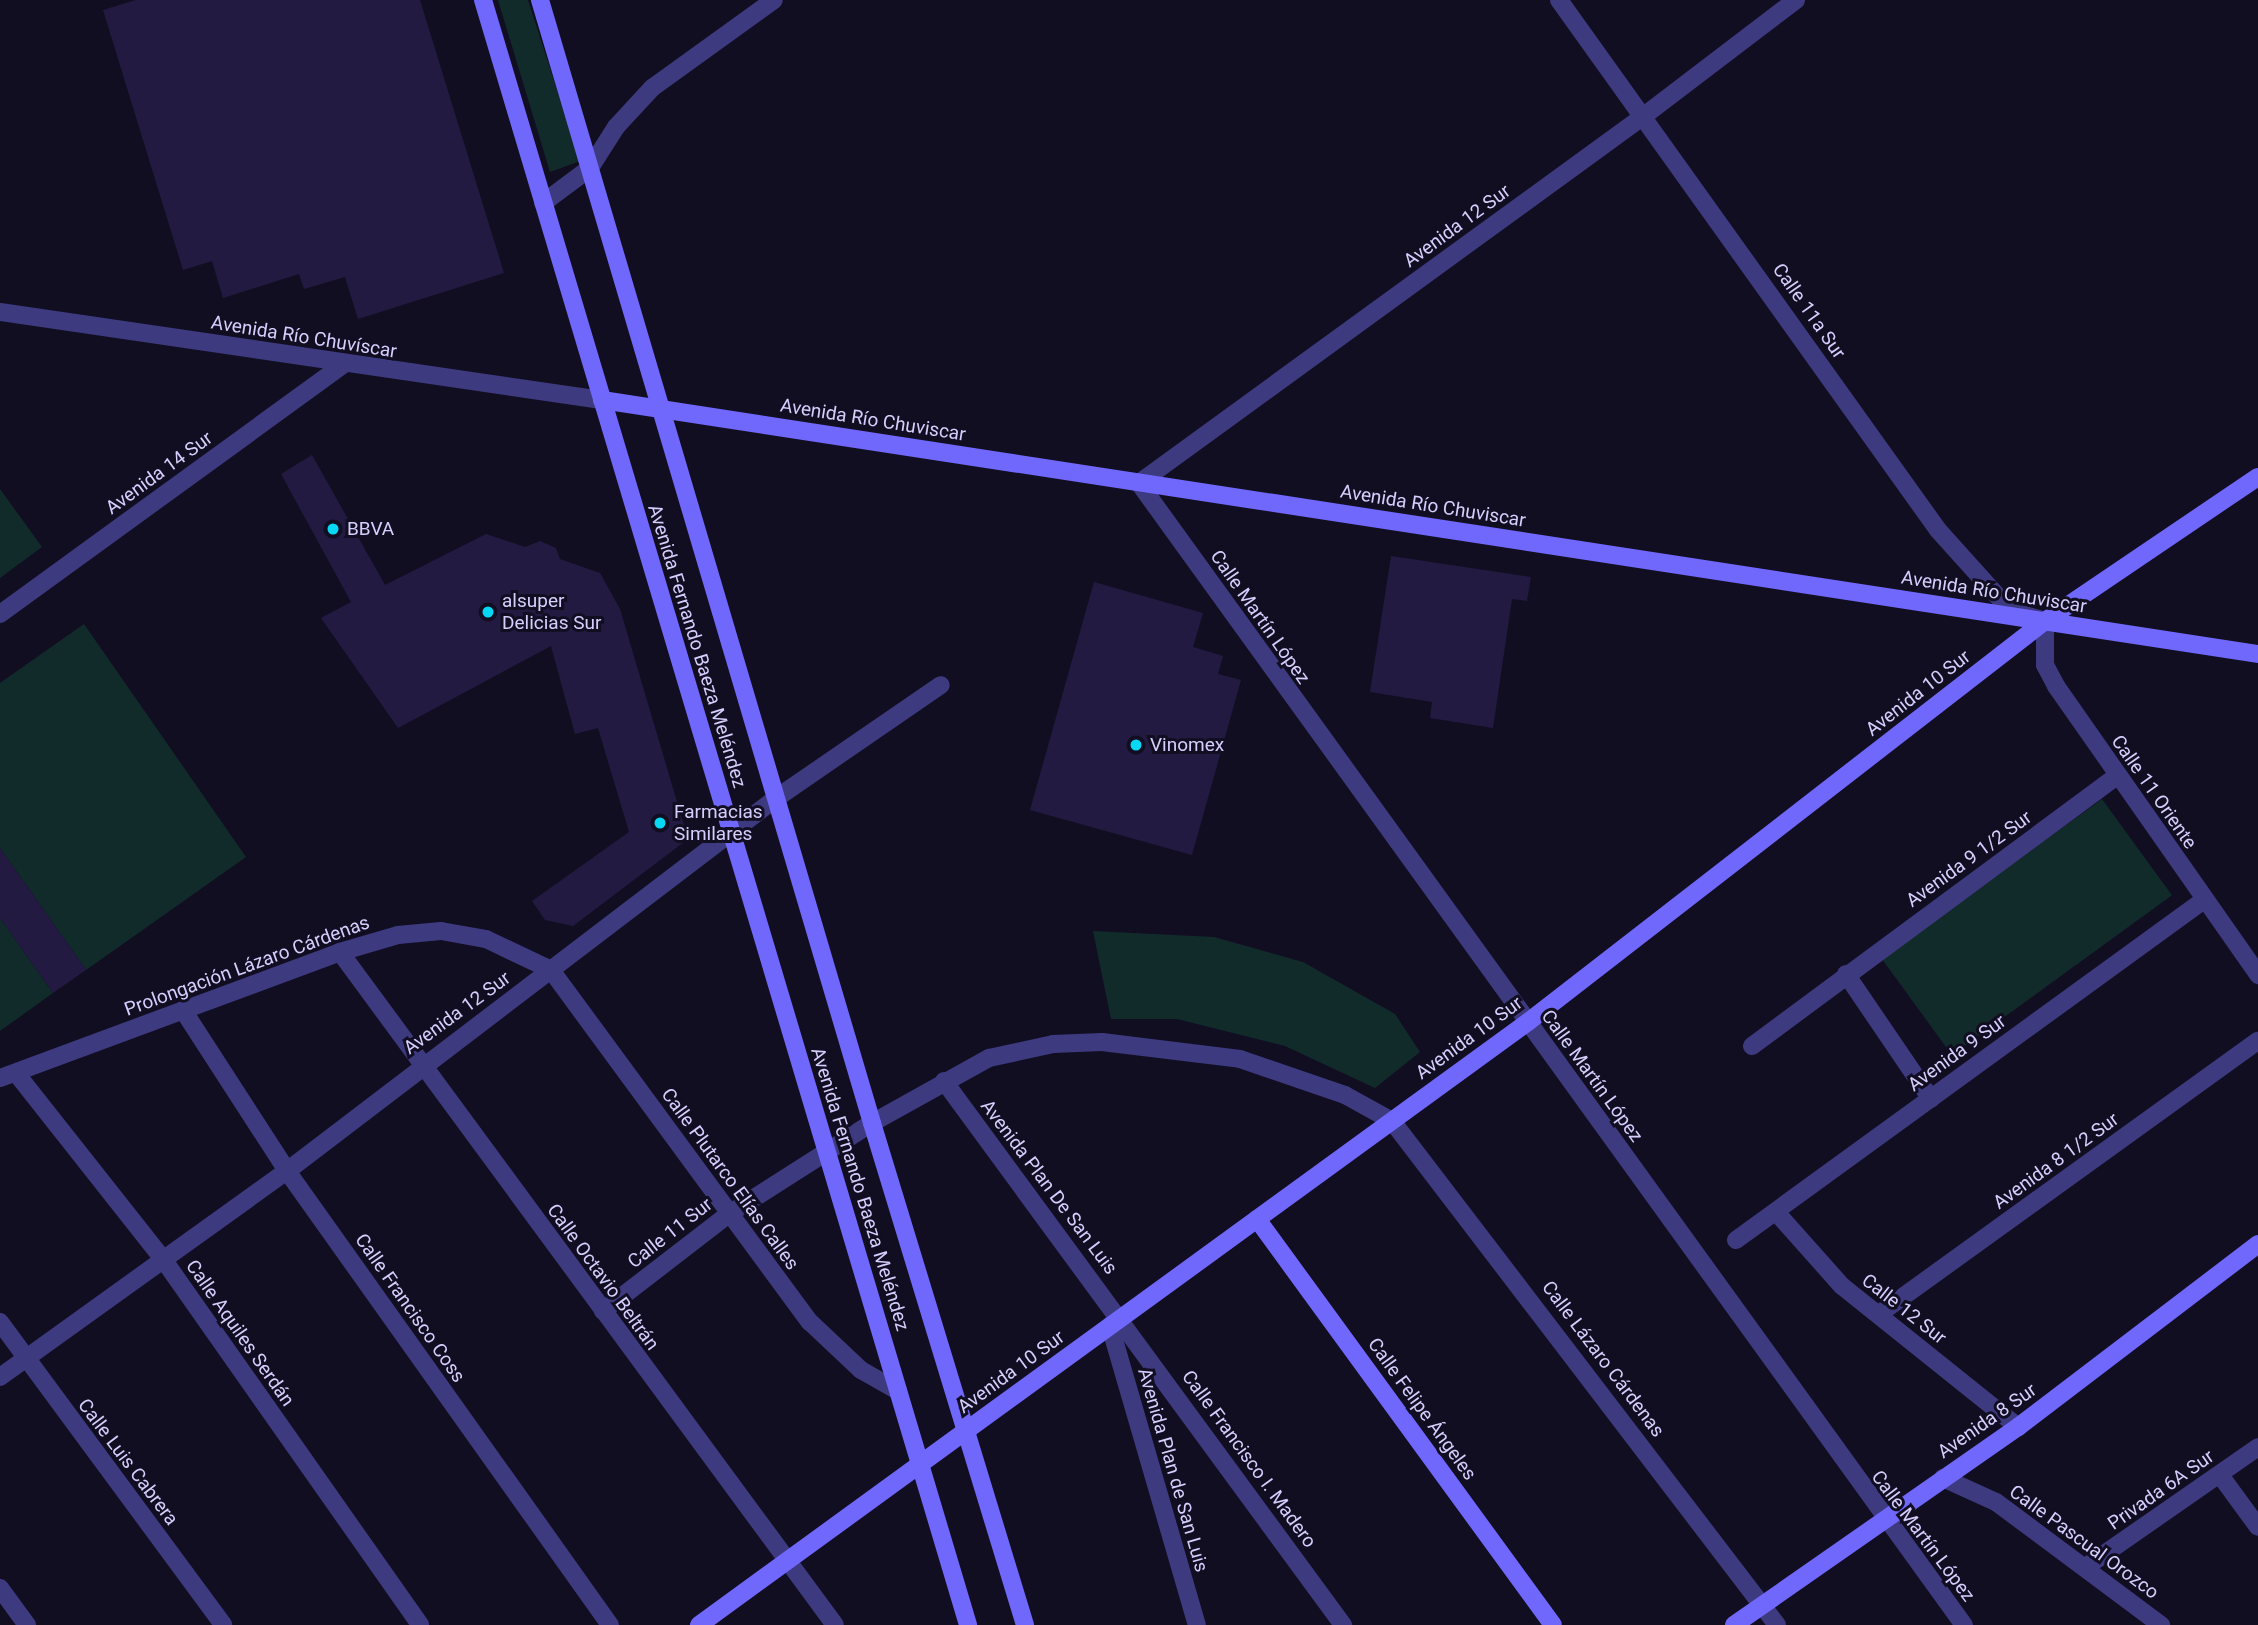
<!DOCTYPE html>
<html>
<head>
<meta charset="utf-8">
<style>
	body { margin:0 }
	#map { position:relative; width:2258px; height:1625px; overflow:hidden; background:#120e22; font-family:Roboto,sans-serif }
	div>[style] { position:absolute }
	[style*='--x'] { left:calc(var(--x)*1px); top:calc(var(--y)*1px); width:calc(var(--w)*1px); rotate:calc(var(--a)*1deg) }
	.green>* { inset:0; background:#112b2b; transform-origin:0 0 }
	.building>* { inset:0; background:#231a42 }
	.street>* { height:18px; margin:-9px; padding:0 9px; transform-origin:9px; border-radius:9px; background:#3e3a80 }
	.secondary>* { height:18px; margin:-9px; padding:0 9px; transform-origin:9px; border-radius:9px; background:#7068fc }
	.dots>* { width:19px; height:19px; translate:-50% -50%; box-sizing:border-box; border:4px solid #120e22; border-radius:50% }
	span { translate:-50% -50%; white-space:nowrap; text-align:center; line-height:1.15; -webkit-text-stroke:6px #120e22; paint-order:stroke }
	.street-label { font-size:19px; color:#d6cffe }
	.poi-label { font-size:19px; color:#d6cffe }
	.left { translate:0 -50%; text-align:left }
</style>
</head>
<body>
<div id="map">
	<div class="green">
		<i style="clip-path:polygon(498px 0,528px 0,580px 161px,550px 172px)"></i>
		<i style="clip-path:polygon(0 489px,42px 547px,0 578px)"></i>
		<i style="clip-path:polygon(84px 624px,246px 857px,86px 970px,0 848px,0 683px)"></i>
		<i style="left:2102px;top:799px;width:119px;height:272px;rotate:54deg"></i>
		<i style="clip-path:polygon(0 918px,53px 993px,0 1031px)"></i>
		<i style="clip-path:polygon(1093px 931px,1214px 937px,1303px 962px,1395px 1014px,1420px 1052px,1375px 1088px,1285px 1046px,1177px 1019px,1111px 1019px)"></i>
	</div>
	<div class="building">
		<i style="clip-path:polygon(136px 0,420px 0,504px 273px,358px 319px,345px 277px,304px 289px,299px 274px,223px 298px,212px 261px,183px 270px,103px 10px)"></i>
		<i style="clip-path:polygon(312px 455px,385px 585px,486px 534px,525px 547px,540px 541px,556px 548px,560px 559px,600px 573px,620px 609px,688px 839px,573px 926px,545px 920px,532px 901px,629px 832px,598px 728px,575px 734px,551px 646px,398px 728px,321px 618px,351px 602px,281px 474px)"></i>
		<i style="clip-path:polygon(1391px 556px,1531px 577px,1527px 601px,1512px 599px,1493px 728px,1430px 718px,1432px 702px,1370px 692px)"></i>
		<i style="clip-path:polygon(1094px 582px,1203px 613px,1193px 647px,1223px 656px,1218px 674px,1241px 680px,1192px 855px,1030px 810px)"></i>
		<i style="clip-path:polygon(0 848px,86px 970px,53px 993px,0 918px)"></i>
	</div>
	<div class="street">
		<i style="--x:1559;--y:0;--w:652;--a:54.43"></i>
		<i style="--x:1938;--y:530;--w:109;--a:48"></i>
		<i style="--x:2011;--y:611;--w:35;--a:16"></i>
		<i style="--x:2045;--y:621;--w:44;--a:90"></i>
		<i style="--x:2045;--y:665;--w:24;--a:62"></i>
		<i style="--x:2056;--y:686;--w:353;--a:55"></i>
		<i style="--x:1796;--y:0;--w:190;--a:142.7"></i>
		<i style="--x:1645;--y:115;--w:626;--a:143.97"></i>
		<i style="--x:1139;--y:483;--w:1409;--a:54.16"></i>
		<i style="--x:543;--y:203;--w:59;--a:-36.7"></i>
		<i style="--x:590;--y:168;--w:49;--a:-57.6"></i>
		<i style="--x:616;--y:127;--w:53;--a:-47.3"></i>
		<i style="--x:652;--y:88;--w:150;--a:-35.8"></i>
		<i style="--x:0;--y:312;--w:608;--a:8.32"></i>
		<i style="--x:0;--y:614;--w:424;--a:-36"></i>
		<i style="--x:340;--y:952;--w:835;--a:53.67"></i>
		<i style="--x:1846;--y:974;--w:151;--a:55.8"></i>
		<i style="--x:183;--y:1010;--w:192;--a:57.1"></i>
		<i style="--x:287;--y:1171;--w:557;--a:54.57"></i>
		<i style="--x:1752;--y:1046;--w:453;--a:-36.5"></i>
		<i style="--x:16;--y:1073;--w:237;--a:51.7"></i>
		<i style="--x:163;--y:1259;--w:447;--a:54.9"></i>
		<i style="--x:0;--y:1078;--w:363;--a:-20.3"></i>
		<i style="--x:340;--y:952;--w:60;--a:-16.3"></i>
		<i style="--x:398;--y:935;--w:43;--a:-5.3"></i>
		<i style="--x:441;--y:931;--w:46;--a:10.1"></i>
		<i style="--x:486;--y:939;--w:72;--a:25.5"></i>
		<i style="--x:551;--y:970;--w:437;--a:53.7"></i>
		<i style="--x:810;--y:1322;--w:70;--a:43.3"></i>
		<i style="--x:861;--y:1370;--w:43;--a:29.6"></i>
		<i style="--x:944;--y:1081;--w:675;--a:53.74"></i>
		<i style="--x:1776;--y:1212;--w:99;--a:48.3"></i>
		<i style="--x:1842;--y:1286;--w:226;--a:38.7"></i>
		<i style="--x:1736;--y:1240;--w:578;--a:-36"></i>
		<i style="--x:603;--y:1311;--w:159;--a:-37.6"></i>
		<i style="--x:729;--y:1214;--w:169;--a:-32.5"></i>
		<i style="--x:872;--y:1123;--w:134;--a:-29.1"></i>
		<i style="--x:989;--y:1058;--w:66;--a:-12.3"></i>
		<i style="--x:1053;--y:1044;--w:49;--a:-2.3"></i>
		<i style="--x:1102;--y:1042;--w:139;--a:7"></i>
		<i style="--x:1240;--y:1059;--w:111;--a:18.9"></i>
		<i style="--x:1345;--y:1095;--w:54;--a:29"></i>
		<i style="--x:1392;--y:1121;--w:634;--a:52.62"></i>
		<i style="--x:1879;--y:1314;--w:467;--a:-35.8"></i>
		<i style="--x:0;--y:1322;--w:376;--a:53.6"></i>
		<i style="--x:1110;--y:1326;--w:311;--a:73.8"></i>
		<i style="--x:0;--y:1377;--w:353;--a:-35.7"></i>
		<i style="--x:287;--y:1171;--w:614;--a:-37.32"></i>
		<i style="--x:775;--y:799;--w:201;--a:-34.5"></i>
		<i style="--x:2220;--y:1475;--w:64;--a:53.8"></i>
		<i style="--x:1943;--y:1478;--w:58;--a:24.4"></i>
		<i style="--x:1996;--y:1502;--w:206;--a:36.7"></i>
		<i style="--x:2087;--y:1566;--w:208;--a:-34.8"></i>
		<i style="--x:0;--y:1588;--w:46;--a:53.9"></i>
	</div>
	<div class="secondary">
		<i style="--x:483;--y:0;--w:1696;--a:73.38"></i>
		<i style="--x:540;--y:0;--w:1171;--a:73.53"></i>
		<i style="--x:872;--y:1123;--w:525;--a:73.05"></i>
		<i style="--x:602;--y:400;--w:1675;--a:8.72"></i>
		<i style="--x:1257;--y:1219;--w:502;--a:53.91"></i>
		<i style="--x:699;--y:1625;--w:1025;--a:-36.03"></i>
		<i style="--x:1528;--y:1022;--w:654;--a:-37.8"></i>
		<i style="--x:2045;--y:621;--w:257;--a:-34.1"></i>
		<i style="--x:1734;--y:1625;--w:346;--a:-34.9"></i>
		<i style="--x:2018;--y:1427;--w:302;--a:-37.3"></i>
	</div>
	<div class="dots">
		<i style="left:333px;top:529px;background:#05d7f5"></i>
		<i style="left:488px;top:612px;background:#05d7f5"></i>
		<i style="left:1136px;top:745px;background:#05d7f5"></i>
		<i style="left:660px;top:823px;background:#05d7f5"></i>
	</div>
	<div class="street-label">
		<span style="left:1457px;top:226px;rotate:-36deg">Avenida 12 Sur</span>
		<span style="left:1809px;top:311px;rotate:55deg">Calle 11a Sur</span>
		<span style="left:304px;top:337px;rotate:9deg">Avenida Río Chuvíscar</span>
		<span style="left:873px;top:420px;rotate:9deg">Avenida Río Chuviscar</span>
		<span style="left:159px;top:473px;rotate:-36deg">Avenida 14 Sur</span>
		<span style="left:1433px;top:506px;rotate:9deg">Avenida Río Chuviscar</span>
		<span style="left:1994px;top:592px;rotate:9deg">Avenida Río Chuviscar</span>
		<span style="left:1260px;top:617px;rotate:55deg">Calle Martín López</span>
		<span style="left:697px;top:646px;rotate:73deg">Avenida Fernando Baeza Meléndez</span>
		<span style="left:1918px;top:693px;rotate:-38deg">Avenida 10 Sur</span>
		<span style="left:2154px;top:792px;rotate:55deg">Calle 11 Oriente</span>
		<span style="left:1969px;top:859px;rotate:-36deg">Avenida 9 1/2 Sur</span>
		<span style="left:247px;top:966px;rotate:-20deg">Prolongación Lázaro Cárdenas</span>
		<span style="left:457px;top:1013px;rotate:-36deg">Avenida 12 Sur</span>
		<span style="left:1469px;top:1038px;rotate:-36deg">Avenida 10 Sur</span>
		<span style="left:1957px;top:1053px;rotate:-36deg">Avenida 9 Sur</span>
		<span style="left:1592px;top:1076px;rotate:54deg">Calle Martín López</span>
		<span style="left:2056px;top:1161px;rotate:-36deg">Avenida 8 1/2 Sur</span>
		<span style="left:730px;top:1179px;rotate:54deg">Calle Plutarco Elías Calles</span>
		<span style="left:1049px;top:1187px;rotate:53deg">Avenida Plan De San Luis</span>
		<span style="left:860px;top:1189px;rotate:73deg">Avenida Fernando Baeza Meléndez</span>
		<span style="left:670px;top:1233px;rotate:-38deg">Calle 11 Sur</span>
		<span style="left:603px;top:1277px;rotate:54deg">Calle Octavio Beltrán</span>
		<span style="left:410px;top:1308px;rotate:55deg">Calle Francisco Coss</span>
		<span style="left:1904px;top:1309px;rotate:38deg">Calle 12 Sur</span>
		<span style="left:240px;top:1333px;rotate:55deg">Calle Aquiles Serdán</span>
		<span style="left:1603px;top:1359px;rotate:53deg">Calle Lázaro Cárdenas</span>
		<span style="left:1011px;top:1372px;rotate:-36deg">Avenida 10 Sur</span>
		<span style="left:1422px;top:1409px;rotate:54deg">Calle Felipe Ángeles</span>
		<span style="left:1987px;top:1421px;rotate:-35deg">Avenida 8 Sur</span>
		<span style="left:1249px;top:1459px;rotate:54deg">Calle Francisco I. Madero</span>
		<span style="left:128px;top:1462px;rotate:53deg">Calle Luis Cabrera</span>
		<span style="left:1173px;top:1470px;rotate:74deg">Avenida Plan de San Luis</span>
		<span style="left:2161px;top:1490px;rotate:-35deg">Privada 6A Sur</span>
		<span style="left:1923px;top:1536px;rotate:53deg">Calle Martín López</span>
		<span style="left:2084px;top:1542px;rotate:36deg">Calle Pascual Orozco</span>
	</div>
	<div class="poi-label">
		<span class="left" style="left:347px;top:529px">BBVA</span>
		<span class="left" style="left:502px;top:612px">alsuper<br>Delicias Sur</span>
		<span class="left" style="left:1150px;top:745px">Vinomex</span>
		<span class="left" style="left:674px;top:823px">Farmacias<br>Similares</span>
	</div>
</div>
</body>
</html>
